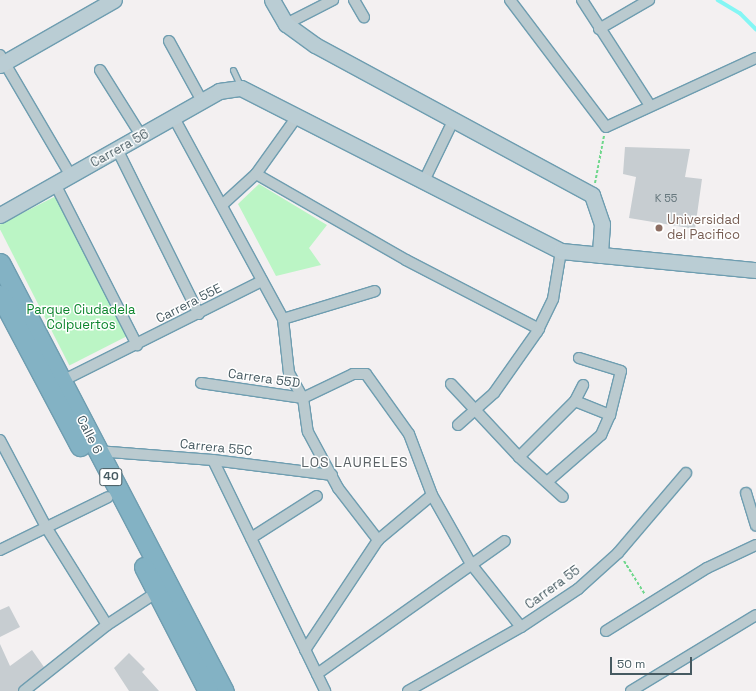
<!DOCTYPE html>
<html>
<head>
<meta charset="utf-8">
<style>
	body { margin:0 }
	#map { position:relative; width:756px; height:691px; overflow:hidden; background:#f3f0f1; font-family:"Space Grotesk",sans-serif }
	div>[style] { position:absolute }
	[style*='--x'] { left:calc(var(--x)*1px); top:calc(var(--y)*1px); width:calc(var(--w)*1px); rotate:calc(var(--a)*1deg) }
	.green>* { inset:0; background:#bbf5c5; transform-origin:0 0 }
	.stream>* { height:3.5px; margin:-1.75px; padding:0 1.75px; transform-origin:1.75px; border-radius:1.75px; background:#84f6f4 }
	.building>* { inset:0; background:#c7cdd1 }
	.path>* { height:2px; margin-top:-1px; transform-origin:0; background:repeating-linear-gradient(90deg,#6fd78c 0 3px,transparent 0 5px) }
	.roads { filter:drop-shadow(1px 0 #6e9db0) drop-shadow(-1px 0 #6e9db0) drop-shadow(0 1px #6e9db0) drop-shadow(0 -1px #6e9db0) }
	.lane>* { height:5px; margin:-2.5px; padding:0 2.5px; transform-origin:2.5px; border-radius:2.5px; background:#bacacf }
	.street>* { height:10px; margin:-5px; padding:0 5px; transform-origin:5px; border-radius:5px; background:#bacacf }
	.secondary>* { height:15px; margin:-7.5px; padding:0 7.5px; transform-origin:7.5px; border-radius:7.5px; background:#bacdd4 }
	.highway>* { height:19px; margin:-9.5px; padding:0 9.5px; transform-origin:9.5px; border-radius:9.5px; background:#83b2c4 }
	.dots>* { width:11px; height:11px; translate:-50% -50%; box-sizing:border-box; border:2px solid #fff; border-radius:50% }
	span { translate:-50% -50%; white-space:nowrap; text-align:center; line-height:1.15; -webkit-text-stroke:3px #fff; paint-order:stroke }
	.number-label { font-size:11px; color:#66777d }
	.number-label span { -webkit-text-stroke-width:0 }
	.shield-label span { padding:1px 3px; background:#fff; border:1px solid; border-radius:3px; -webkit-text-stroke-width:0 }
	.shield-label { font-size:12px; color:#465a61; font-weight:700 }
	.street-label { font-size:13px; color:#465a61 }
	.education-label { font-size:13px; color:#785e54 }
	.left { translate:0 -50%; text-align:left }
	.park-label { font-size:13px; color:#0d862e }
	.neighbourhood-label { font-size:14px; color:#5c6367; letter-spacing:1px }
	.scale { position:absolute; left:610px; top:657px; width:82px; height:18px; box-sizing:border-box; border:2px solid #465a61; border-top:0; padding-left:5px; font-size:12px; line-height:14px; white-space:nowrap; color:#465a61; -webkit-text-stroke:3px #fff; paint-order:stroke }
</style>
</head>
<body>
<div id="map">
	<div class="green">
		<i style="clip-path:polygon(259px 184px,327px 225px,309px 248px,321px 265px,276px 276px,238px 204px)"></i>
		<i style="left:56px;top:196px;width:157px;height:65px;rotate:63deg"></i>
	</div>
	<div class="stream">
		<i style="--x:718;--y:0;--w:26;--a:31"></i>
		<i style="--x:740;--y:13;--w:23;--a:45"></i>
	</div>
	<div class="building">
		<i style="clip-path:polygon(625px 147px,690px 149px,685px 177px,702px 179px,695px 229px,629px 218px,636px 177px,623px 174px)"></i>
		<i style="clip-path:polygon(9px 606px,20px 627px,0 637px,0 610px)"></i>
		<i style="clip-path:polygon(0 644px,10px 666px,32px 650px,44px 667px,18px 691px,0 691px)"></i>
		<i style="clip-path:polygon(129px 653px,145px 669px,142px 672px,159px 691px,129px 691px,114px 668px)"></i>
	</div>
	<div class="path">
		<i style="--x:595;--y:183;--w:48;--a:-79.2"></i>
		<i style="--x:624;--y:561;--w:39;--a:58"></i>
	</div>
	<div class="roads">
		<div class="lane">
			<i style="--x:233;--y:70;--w:19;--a:65"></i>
		</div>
		<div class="street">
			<i style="--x:354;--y:0;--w:20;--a:60"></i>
			<i style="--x:510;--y:0;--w:159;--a:52.9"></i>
			<i style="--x:606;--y:127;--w:165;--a:-24.7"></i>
			<i style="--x:582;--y:0;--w:124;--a:57.2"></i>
			<i style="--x:286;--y:24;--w:53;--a:-27.1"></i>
			<i style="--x:599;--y:29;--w:58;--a:-30.1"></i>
			<i style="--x:169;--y:41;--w:68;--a:61.2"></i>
			<i style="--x:0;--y:55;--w:140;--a:59.6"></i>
			<i style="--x:100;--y:70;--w:79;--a:57.9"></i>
			<i style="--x:174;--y:118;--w:229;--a:61.5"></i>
			<i style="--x:283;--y:319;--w:54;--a:83.7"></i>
			<i style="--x:289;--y:373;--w:29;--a:61"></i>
			<i style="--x:303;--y:398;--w:34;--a:82"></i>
			<i style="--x:308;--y:432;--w:64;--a:61.8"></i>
			<i style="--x:338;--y:488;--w:66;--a:52.4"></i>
			<i style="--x:118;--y:151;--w:182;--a:63.6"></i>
			<i style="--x:256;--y:174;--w:173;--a:29.8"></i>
			<i style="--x:406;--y:260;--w:150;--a:27.4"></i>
			<i style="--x:423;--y:183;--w:71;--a:-64.2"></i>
			<i style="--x:55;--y:184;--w:181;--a:63"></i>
			<i style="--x:222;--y:205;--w:46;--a:-42.4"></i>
			<i style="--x:256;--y:174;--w:69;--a:-54.5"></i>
			<i style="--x:283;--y:319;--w:96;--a:-16.9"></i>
			<i style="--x:62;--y:381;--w:224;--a:-26.6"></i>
			<i style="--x:201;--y:383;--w:103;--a:8.4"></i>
			<i style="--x:303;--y:398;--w:55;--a:-25.6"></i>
			<i style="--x:353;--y:374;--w:13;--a:0"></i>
			<i style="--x:366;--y:374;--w:74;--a:54.4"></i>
			<i style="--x:409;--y:434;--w:65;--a:69.3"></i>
			<i style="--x:432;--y:495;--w:79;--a:60.5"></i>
			<i style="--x:471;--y:564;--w:80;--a:51.6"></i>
			<i style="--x:451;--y:384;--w:100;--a:47"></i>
			<i style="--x:519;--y:457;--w:59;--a:42.3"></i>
			<i style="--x:575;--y:401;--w:38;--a:22"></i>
			<i style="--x:458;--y:425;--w:48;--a:-41.6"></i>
			<i style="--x:494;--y:393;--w:75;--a:-54.8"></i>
			<i style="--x:537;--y:332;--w:37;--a:-64"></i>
			<i style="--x:553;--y:299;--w:49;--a:-80.5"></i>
			<i style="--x:0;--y:440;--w:98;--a:62.1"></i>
			<i style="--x:46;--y:527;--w:115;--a:58.1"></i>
			<i style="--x:97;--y:451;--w:116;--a:4.4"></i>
			<i style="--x:213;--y:460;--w:120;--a:7.2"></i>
			<i style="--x:519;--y:457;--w:79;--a:-45"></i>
			<i style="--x:575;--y:401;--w:18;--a:-63"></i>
			<i style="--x:213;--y:460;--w:257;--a:64.1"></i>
			<i style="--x:547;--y:482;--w:72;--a:-41"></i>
			<i style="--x:601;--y:435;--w:22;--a:-66"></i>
			<i style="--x:610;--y:415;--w:45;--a:-76"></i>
			<i style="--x:621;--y:371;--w:44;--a:-162.8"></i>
			<i style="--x:746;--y:493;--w:34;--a:73"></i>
			<i style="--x:251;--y:538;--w:78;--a:-32.5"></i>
			<i style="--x:0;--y:550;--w:120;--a:-26.1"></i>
			<i style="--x:606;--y:631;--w:119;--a:-32"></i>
			<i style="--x:707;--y:568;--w:54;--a:-25.1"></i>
			<i style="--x:305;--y:650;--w:132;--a:-56.4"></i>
			<i style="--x:378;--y:540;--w:70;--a:-39.8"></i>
			<i style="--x:317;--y:674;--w:230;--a:-35.3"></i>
			<i style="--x:24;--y:691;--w:106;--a:-38.5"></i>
			<i style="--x:107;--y:625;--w:60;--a:-33.4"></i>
			<i style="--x:408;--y:691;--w:130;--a:-29.5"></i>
			<i style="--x:521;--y:627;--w:69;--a:-33.7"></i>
			<i style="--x:578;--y:589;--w:54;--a:-42"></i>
			<i style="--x:618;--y:553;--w:105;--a:-49.6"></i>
			<i style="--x:631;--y:691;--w:146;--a:-31.3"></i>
		</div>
		<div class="secondary">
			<i style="--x:272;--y:0;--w:28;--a:60"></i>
			<i style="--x:286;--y:24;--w:36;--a:36"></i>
			<i style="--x:315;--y:45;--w:315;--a:28.4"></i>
			<i style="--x:592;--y:195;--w:31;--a:71"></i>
			<i style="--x:602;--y:224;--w:31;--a:94"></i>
			<i style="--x:0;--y:65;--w:131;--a:-29.7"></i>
			<i style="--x:0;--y:215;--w:252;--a:-29.5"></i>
			<i style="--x:219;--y:91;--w:22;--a:-8"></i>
			<i style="--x:241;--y:88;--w:359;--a:27"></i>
			<i style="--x:561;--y:251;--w:196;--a:5.6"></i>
		</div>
		<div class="highway">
			<i style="--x:0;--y:263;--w:483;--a:62.4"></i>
			<i style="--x:0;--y:295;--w:171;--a:62.1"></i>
			<i style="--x:144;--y:567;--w:140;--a:62.7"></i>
		</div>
	</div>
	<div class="dots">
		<i style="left:659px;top:228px;background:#8d6e63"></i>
	</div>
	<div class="number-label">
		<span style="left:666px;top:198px">K 55</span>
	</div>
	<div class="shield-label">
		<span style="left:111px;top:477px">40</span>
	</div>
	<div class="street-label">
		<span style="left:120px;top:149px;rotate:-29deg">Carrera 56</span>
		<span style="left:189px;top:304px;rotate:-27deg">Carrera 55E</span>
		<span style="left:264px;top:379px;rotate:8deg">Carrera 55D</span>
		<span style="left:89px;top:435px;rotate:63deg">Calle 6</span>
		<span style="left:216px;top:448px;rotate:6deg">Carrera 55C</span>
		<span style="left:553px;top:588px;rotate:-36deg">Carrera 55</span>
	</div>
	<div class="education-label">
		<span class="left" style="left:667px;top:228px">Universidad<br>del Pacifico</span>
	</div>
	<div class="park-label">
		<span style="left:81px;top:318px">Parque Ciudadela<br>Colpuertos</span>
	</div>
	<div class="neighbourhood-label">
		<span style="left:355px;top:462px">LOS LAURELES</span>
	</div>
	<div class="scale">50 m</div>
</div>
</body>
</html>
